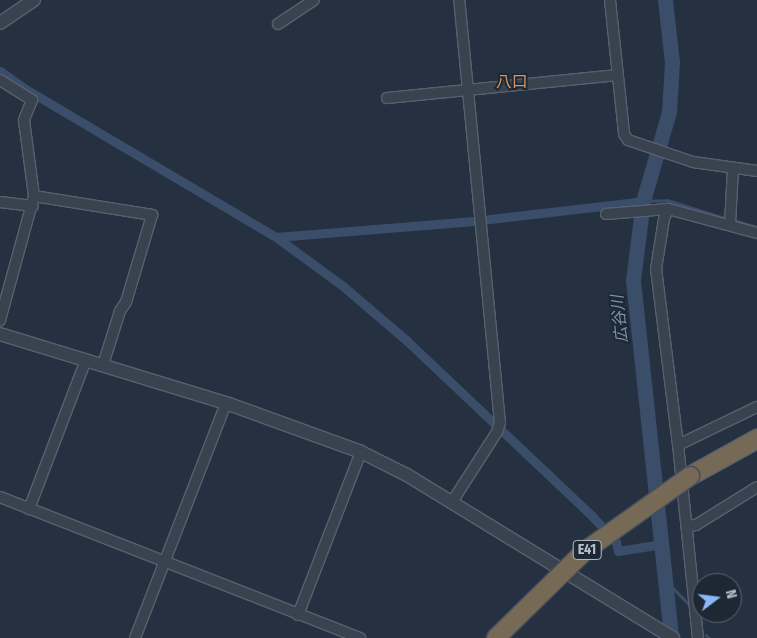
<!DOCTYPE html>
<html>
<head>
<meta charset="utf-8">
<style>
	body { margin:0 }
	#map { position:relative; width:757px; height:638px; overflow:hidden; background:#253141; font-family:"Fira Sans Condensed","Noto Sans JP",sans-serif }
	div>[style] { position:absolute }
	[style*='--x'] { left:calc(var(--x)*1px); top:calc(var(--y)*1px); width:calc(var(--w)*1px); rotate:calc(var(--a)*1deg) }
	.stream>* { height:2.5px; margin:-1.25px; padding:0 1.25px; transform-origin:1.25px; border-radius:1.25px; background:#3a4e6a }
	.canal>* { height:9px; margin:-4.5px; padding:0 4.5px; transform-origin:4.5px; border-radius:4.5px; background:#3a4e6a }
	.river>* { height:15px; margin:-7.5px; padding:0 7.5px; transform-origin:7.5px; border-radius:7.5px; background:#3a4e6a }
	.roads { filter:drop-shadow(1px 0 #57616e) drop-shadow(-1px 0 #57616e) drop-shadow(0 1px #57616e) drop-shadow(0 -1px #57616e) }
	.minor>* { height:10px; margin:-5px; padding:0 5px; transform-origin:5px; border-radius:5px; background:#394350 }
	.tertiary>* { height:12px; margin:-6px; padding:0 6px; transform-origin:6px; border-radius:6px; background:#394350 }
	.motorway>* { height:18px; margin:-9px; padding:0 9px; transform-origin:9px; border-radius:9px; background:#766956 }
	.bridges { filter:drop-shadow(1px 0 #444e5b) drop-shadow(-1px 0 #444e5b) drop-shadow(0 1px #444e5b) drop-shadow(0 -1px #444e5b) }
	.motorway-bridge>* { height:18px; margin:-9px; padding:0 9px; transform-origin:9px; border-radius:9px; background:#766956 }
	span { translate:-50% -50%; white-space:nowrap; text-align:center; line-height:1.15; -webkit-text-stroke:4px #1e2835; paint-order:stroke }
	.shield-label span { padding:1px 4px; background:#1e2835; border:1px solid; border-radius:4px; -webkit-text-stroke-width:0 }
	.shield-label { font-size:14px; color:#b5becb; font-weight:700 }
	.neighbourhood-label { font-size:16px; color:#d89563 }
	.water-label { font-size:16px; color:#7c94b2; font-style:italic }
	.north { position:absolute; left:692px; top:573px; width:50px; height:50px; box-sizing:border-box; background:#1e2835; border:1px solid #5a6471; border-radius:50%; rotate:75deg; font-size:14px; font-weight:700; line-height:20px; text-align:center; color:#b5becb }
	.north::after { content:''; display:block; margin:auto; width:18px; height:22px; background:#8bb7fa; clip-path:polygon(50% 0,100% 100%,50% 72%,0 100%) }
</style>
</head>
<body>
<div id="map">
	<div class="stream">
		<i style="--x:643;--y:201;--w:24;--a:-2"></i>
		<i style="--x:667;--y:200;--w:64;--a:17.3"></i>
		<i style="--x:733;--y:220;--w:25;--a:16"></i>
		<i style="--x:667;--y:582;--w:34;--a:45"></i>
		<i style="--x:706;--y:635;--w:4;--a:45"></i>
	</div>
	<div class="canal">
		<i style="--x:0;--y:71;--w:35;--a:35"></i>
		<i style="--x:29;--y:91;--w:287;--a:30.6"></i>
		<i style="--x:276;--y:237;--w:84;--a:36.3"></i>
		<i style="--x:344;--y:287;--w:82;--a:40.5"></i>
		<i style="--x:406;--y:340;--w:256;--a:43.4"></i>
		<i style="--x:592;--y:516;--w:35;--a:47"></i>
		<i style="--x:616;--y:542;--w:9;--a:77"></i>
		<i style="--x:618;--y:551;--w:45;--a:-9"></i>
		<i style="--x:276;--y:237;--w:199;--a:-4.6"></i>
		<i style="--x:474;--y:221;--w:170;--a:-6.7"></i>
	</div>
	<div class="river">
		<i style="--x:665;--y:0;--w:62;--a:83.6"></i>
		<i style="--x:672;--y:62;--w:50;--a:93.4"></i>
		<i style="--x:669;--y:112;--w:93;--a:106.3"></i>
		<i style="--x:643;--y:201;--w:80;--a:97.2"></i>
		<i style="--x:633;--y:280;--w:360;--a:83.9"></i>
	</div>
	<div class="roads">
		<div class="minor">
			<i style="--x:610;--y:0;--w:135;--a:84"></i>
			<i style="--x:624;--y:134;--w:7;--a:56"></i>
			<i style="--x:628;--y:140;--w:69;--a:18.7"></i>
			<i style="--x:693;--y:162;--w:65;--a:8"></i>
			<i style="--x:278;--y:24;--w:43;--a:-33.7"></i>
			<i style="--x:0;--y:80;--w:38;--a:32"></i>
			<i style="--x:32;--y:100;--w:22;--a:112"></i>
			<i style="--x:24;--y:120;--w:77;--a:82.5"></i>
			<i style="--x:34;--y:196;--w:129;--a:105.3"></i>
			<i style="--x:387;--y:98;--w:232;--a:-5.7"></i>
			<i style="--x:34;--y:196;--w:120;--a:9.1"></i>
			<i style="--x:152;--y:215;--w:91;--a:106.6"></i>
			<i style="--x:126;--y:302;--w:11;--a:124"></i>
			<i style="--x:120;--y:311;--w:57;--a:107.5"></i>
			<i style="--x:0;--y:202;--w:33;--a:7"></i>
			<i style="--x:606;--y:214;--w:62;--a:-4.6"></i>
			<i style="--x:730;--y:224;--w:55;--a:-86.9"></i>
			<i style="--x:678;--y:445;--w:177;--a:-97.1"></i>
			<i style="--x:656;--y:269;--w:51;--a:-80.9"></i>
			<i style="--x:664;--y:219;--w:11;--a:-68"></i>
			<i style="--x:668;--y:209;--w:92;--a:15.1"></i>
			<i style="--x:0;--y:497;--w:387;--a:21.4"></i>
			<i style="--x:452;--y:502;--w:83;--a:-57.3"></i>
			<i style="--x:497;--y:432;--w:9;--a:-72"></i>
			<i style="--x:500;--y:423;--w:425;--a:-95.5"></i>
			<i style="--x:29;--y:509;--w:160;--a:-69.1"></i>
			<i style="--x:687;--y:526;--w:9;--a:-6"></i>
			<i style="--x:696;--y:525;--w:72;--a:-31.9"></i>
			<i style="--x:298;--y:615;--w:175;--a:-68.9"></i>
			<i style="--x:135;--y:638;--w:252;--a:-68.8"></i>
			<i style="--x:698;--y:638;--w:194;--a:-95.9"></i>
			<i style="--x:678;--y:445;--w:88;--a:-25.7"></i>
		</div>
		<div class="tertiary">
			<i style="--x:0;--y:23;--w:41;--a:-34.1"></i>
			<i style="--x:0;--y:334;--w:236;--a:17"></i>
			<i style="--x:226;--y:403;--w:144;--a:19.9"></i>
			<i style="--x:361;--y:452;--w:51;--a:26.6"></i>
			<i style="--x:407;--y:475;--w:312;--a:31.5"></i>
		</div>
		<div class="motorway">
			<i style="--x:690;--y:476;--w:77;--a:-28.9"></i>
		</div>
	</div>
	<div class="bridges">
		<div class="motorway-bridge">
			<i style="--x:496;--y:638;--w:126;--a:-44.4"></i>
			<i style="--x:586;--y:550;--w:128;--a:-35.4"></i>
		</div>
	</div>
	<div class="shield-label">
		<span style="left:587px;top:550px">E41</span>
	</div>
	<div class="neighbourhood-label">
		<span style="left:512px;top:82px">八口</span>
	</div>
	<div class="water-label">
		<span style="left:620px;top:319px;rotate:-96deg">広谷川</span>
	</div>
	<div class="north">N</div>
</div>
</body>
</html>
